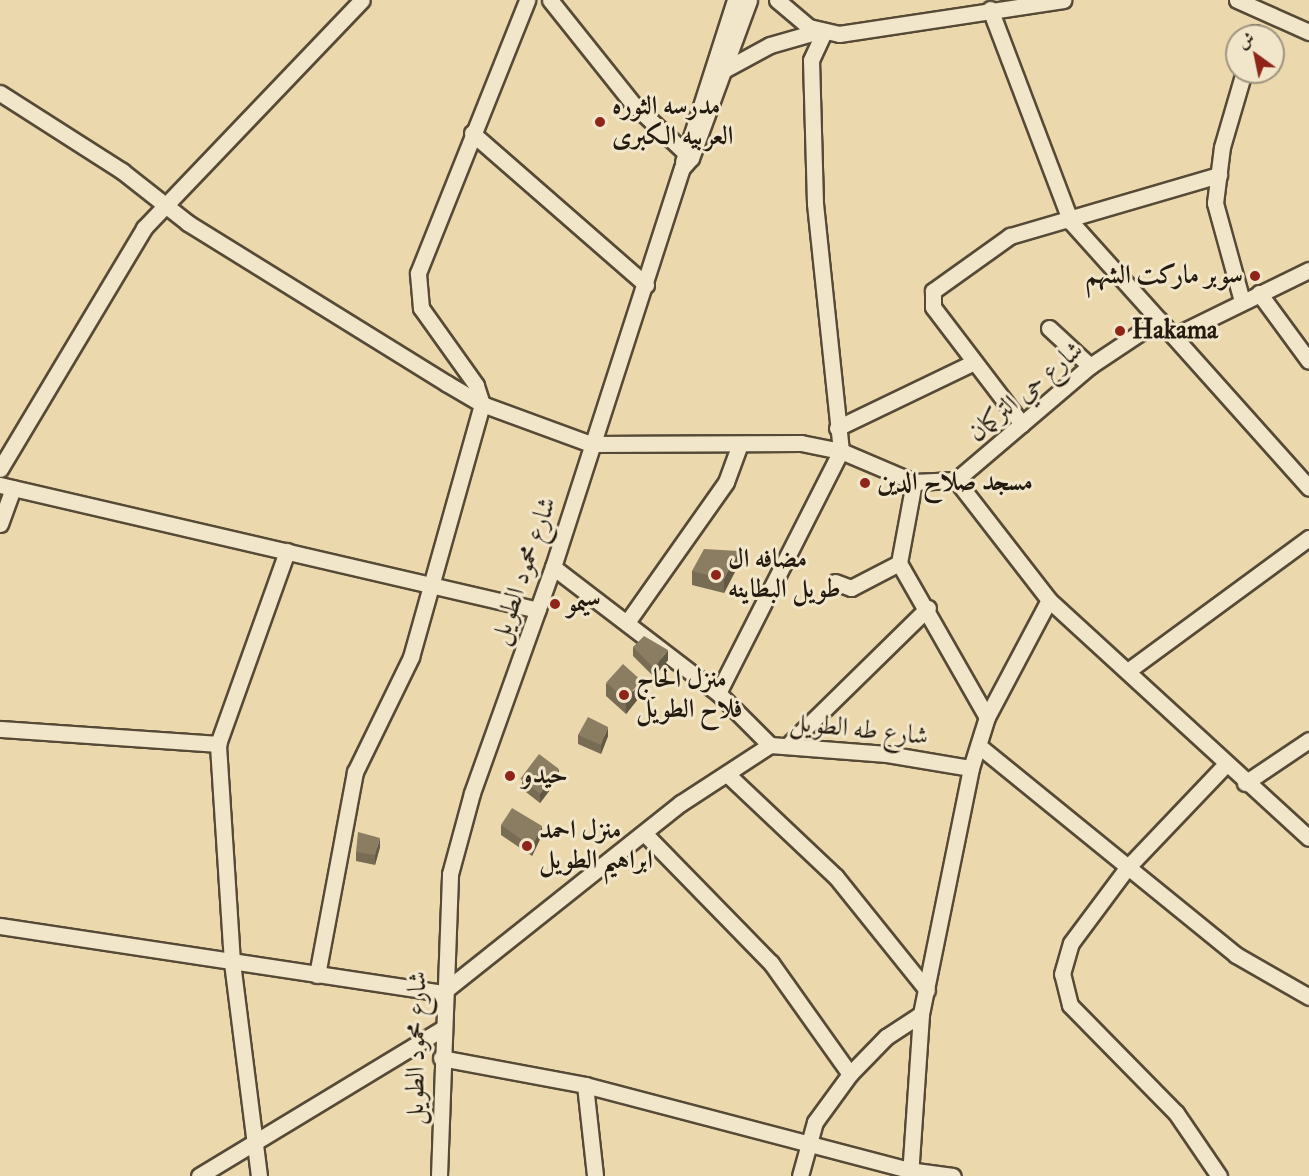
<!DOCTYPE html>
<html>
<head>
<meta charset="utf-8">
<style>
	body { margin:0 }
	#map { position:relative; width:1309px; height:1176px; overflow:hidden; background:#ebd8ad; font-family:"IM FELL Double Pica",Amiri,serif }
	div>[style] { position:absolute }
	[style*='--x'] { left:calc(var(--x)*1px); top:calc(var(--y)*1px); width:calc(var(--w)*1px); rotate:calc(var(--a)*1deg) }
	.roads { filter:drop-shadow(2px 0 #564a37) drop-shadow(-2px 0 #564a37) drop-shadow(0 2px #564a37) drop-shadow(0 -2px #564a37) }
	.minor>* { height:15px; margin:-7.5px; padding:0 7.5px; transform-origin:7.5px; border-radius:7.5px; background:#f2e6ca }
	.wall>* { inset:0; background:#786c54 }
	.shaded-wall>* { inset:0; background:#615845 }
	.building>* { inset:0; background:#8b7d62; transform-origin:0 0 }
	.dots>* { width:16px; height:16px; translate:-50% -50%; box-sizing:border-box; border:3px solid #f2e6ca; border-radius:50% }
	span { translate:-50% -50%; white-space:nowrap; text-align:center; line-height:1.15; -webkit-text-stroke:6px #f2e6ca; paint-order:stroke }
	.poi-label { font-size:26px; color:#241b10; font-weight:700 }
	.left { translate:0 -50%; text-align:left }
	.right { translate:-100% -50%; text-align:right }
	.street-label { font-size:26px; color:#241b10 }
	.north { position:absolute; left:1225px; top:24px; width:60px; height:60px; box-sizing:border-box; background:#f2e6ca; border:2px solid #a09580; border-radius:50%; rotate:327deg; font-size:16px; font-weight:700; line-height:24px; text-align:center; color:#241b10 }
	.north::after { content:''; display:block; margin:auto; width:21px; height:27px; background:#8f2418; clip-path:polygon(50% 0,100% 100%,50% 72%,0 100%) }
</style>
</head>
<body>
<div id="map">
	<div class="roads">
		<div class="minor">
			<i style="--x:550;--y:0;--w:133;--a:51.4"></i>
			<i style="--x:633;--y:104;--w:79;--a:43"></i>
			<i style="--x:777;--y:0;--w:42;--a:40.2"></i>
			<i style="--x:809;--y:27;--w:31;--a:13"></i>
			<i style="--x:839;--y:34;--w:227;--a:-8.6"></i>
			<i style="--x:1237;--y:0;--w:79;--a:24"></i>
			<i style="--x:990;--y:9;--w:228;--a:69.2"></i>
			<i style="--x:1071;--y:222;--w:132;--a:48.1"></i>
			<i style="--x:1255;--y:36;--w:3;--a:-90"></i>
			<i style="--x:724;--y:70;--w:52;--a:-28.5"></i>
			<i style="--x:770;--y:45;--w:51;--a:-15.9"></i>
			<i style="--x:0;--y:93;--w:145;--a:32.6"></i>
			<i style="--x:122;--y:171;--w:84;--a:38.2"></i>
			<i style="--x:188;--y:223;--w:304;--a:31.8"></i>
			<i style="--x:446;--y:383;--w:42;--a:30.3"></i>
			<i style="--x:482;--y:404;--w:116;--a:20.2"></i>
			<i style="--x:591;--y:444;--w:210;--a:-0.3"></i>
			<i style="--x:801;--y:443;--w:41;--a:11.3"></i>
			<i style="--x:841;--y:451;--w:79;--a:23"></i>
			<i style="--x:914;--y:482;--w:42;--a:-2.7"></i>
			<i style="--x:956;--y:480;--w:176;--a:-40.4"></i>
			<i style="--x:1090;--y:366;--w:83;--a:-33.7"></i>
			<i style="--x:1159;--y:320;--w:225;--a:48.2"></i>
			<i style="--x:472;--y:133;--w:231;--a:41.1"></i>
			<i style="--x:683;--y:162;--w:170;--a:-72.2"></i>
			<i style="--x:1259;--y:293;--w:84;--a:53.7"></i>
			<i style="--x:1242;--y:301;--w:102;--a:-105.4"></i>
			<i style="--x:1215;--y:203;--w:56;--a:-82.9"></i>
			<i style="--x:1222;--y:147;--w:78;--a:-73.7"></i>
			<i style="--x:1049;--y:328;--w:56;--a:42.8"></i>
			<i style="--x:1174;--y:336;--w:150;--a:-26.1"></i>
			<i style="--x:1022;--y:424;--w:147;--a:-127.3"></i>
			<i style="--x:933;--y:307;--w:16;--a:-90"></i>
			<i style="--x:933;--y:291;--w:95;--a:-35.5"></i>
			<i style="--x:1010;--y:236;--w:218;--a:-16.3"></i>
			<i style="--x:837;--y:428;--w:150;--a:-25.7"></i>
			<i style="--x:0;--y:469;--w:281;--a:-59.1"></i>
			<i style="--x:144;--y:228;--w:315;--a:-46.3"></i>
			<i style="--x:956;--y:480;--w:152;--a:52.2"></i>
			<i style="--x:1049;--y:600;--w:352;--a:42.5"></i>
			<i style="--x:914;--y:482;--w:82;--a:100.5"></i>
			<i style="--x:899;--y:563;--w:177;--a:60.3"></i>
			<i style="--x:0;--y:485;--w:552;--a:13.08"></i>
			<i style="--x:0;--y:524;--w:38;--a:-70"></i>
			<i style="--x:553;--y:567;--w:208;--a:37.4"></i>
			<i style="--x:718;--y:693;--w:74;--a:45"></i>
			<i style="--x:770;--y:745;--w:117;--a:4.4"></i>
			<i style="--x:887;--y:754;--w:85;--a:9.5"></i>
			<i style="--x:835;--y:582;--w:17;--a:21"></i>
			<i style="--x:851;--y:588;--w:54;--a:-27.5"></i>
			<i style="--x:628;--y:621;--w:170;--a:-54.8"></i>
			<i style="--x:726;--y:482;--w:40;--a:-69.8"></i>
			<i style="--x:1129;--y:670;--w:223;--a:-36.3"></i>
			<i style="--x:718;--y:693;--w:271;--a:-63.1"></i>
			<i style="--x:841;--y:451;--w:249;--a:-96"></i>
			<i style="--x:815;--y:203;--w:143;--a:-91.6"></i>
			<i style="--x:811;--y:60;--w:31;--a:-65"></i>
			<i style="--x:0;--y:729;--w:219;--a:3.9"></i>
			<i style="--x:790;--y:743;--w:193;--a:-44.4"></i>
			<i style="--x:979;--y:746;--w:331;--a:39.1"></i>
			<i style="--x:1236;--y:955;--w:84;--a:29.9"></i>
			<i style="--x:727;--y:774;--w:150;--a:43.4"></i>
			<i style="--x:836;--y:877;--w:145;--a:51.2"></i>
			<i style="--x:1245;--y:783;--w:77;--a:-33.9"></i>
			<i style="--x:644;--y:833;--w:182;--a:45.7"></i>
			<i style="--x:771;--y:963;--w:136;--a:54.6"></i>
			<i style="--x:0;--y:926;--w:447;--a:8.6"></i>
			<i style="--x:442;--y:993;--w:305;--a:-38.5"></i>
			<i style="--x:681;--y:803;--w:106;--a:-33.1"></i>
			<i style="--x:317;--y:975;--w:207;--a:-79.4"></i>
			<i style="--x:355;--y:772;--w:128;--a:-64"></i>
			<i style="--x:411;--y:657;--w:263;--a:-74.3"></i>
			<i style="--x:482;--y:404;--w:20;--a:-108"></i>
			<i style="--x:476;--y:385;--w:95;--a:-125.5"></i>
			<i style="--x:421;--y:308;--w:35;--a:-95"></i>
			<i style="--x:418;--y:273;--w:294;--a:-68.2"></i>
			<i style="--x:441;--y:1058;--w:147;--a:10.6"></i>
			<i style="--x:585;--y:1085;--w:334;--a:14.7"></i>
			<i style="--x:908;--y:1170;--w:45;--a:7.6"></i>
			<i style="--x:585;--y:1085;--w:92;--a:83.7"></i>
			<i style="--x:199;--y:1176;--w:285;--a:-31.2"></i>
			<i style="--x:259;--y:1176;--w:216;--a:-97.2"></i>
			<i style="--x:232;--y:962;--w:218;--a:-93.7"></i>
			<i style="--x:218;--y:744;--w:205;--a:-70.3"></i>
			<i style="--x:439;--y:1176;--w:302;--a:-87.9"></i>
			<i style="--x:450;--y:874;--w:84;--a:-74.8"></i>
			<i style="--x:472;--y:793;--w:240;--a:-70.3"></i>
			<i style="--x:553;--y:567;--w:419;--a:-72.1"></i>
			<i style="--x:682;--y:168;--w:13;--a:-48"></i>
			<i style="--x:691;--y:158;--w:168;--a:-69.8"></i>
			<i style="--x:800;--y:1176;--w:56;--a:-74.5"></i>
			<i style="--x:815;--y:1122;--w:59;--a:-53.9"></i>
			<i style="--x:850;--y:1074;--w:52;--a:-45.8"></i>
			<i style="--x:886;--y:1037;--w:42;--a:-33.3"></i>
			<i style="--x:910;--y:1176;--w:162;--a:-86.1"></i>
			<i style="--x:921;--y:1014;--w:251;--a:-78.5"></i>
			<i style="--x:971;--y:768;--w:53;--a:-72.6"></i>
			<i style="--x:987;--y:717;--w:132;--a:-62.1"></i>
			<i style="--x:1219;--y:1176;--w:76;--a:-124.3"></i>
			<i style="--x:1176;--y:1113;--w:151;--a:-134.5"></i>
			<i style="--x:1070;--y:1005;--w:32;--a:-104"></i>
			<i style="--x:1062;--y:974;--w:32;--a:-74"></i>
			<i style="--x:1071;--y:943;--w:94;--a:-53.3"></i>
			<i style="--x:1127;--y:868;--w:142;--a:-46.4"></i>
		</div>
	</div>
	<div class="wall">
		<i style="clip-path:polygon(739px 564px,724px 593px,692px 585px,692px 571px)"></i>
		<i style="clip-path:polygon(633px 647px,668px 660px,654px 677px,633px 656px)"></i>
		<i style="clip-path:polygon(606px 683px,642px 694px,626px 714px,606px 696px)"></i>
		<i style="clip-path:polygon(578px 735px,608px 736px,601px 754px,578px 744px)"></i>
		<i style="clip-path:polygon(559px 778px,540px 803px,522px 789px,522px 780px)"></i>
		<i style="clip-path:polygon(501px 825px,542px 835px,532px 856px,501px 835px)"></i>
		<i style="clip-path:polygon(380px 847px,375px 865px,356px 861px,356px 852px)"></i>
	</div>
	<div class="shaded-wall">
		<i style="clip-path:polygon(739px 551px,739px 564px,724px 593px,724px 579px)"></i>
		<i style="clip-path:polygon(668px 650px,668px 660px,654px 677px,654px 668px)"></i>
		<i style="clip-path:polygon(642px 681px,642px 694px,626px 714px,626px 700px)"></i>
		<i style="clip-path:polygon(608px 727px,608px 736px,601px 754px,601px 745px)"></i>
		<i style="clip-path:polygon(559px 769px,559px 778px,540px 803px,540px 794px)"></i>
		<i style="clip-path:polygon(542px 826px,542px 835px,532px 856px,532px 847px)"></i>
		<i style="clip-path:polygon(380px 838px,380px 847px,375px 865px,375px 855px)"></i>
	</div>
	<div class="building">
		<i style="clip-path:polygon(704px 549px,739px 551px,724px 579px,692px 571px)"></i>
		<i style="clip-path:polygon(644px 636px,668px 650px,654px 668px,633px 647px)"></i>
		<i style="left:623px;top:664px;width:25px;height:25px;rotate:42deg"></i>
		<i style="clip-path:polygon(588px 717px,608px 727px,601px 745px,578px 735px)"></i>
		<i style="left:539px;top:754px;width:25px;height:31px;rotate:37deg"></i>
		<i style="clip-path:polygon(512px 808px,542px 826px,532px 847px,501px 825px)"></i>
		<i style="clip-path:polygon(358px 832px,380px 838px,375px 855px,356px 852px)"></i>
	</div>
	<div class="dots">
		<i style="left:600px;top:122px;background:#8f2418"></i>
		<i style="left:1255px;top:276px;background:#8f2418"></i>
		<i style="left:1120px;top:331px;background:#8f2418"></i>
		<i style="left:865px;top:483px;background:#8f2418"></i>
		<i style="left:716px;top:575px;background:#8f2418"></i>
		<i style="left:555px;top:604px;background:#8f2418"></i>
		<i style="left:624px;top:695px;background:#8f2418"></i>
		<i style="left:510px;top:776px;background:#8f2418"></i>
		<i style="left:527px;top:846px;background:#8f2418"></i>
	</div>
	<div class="poi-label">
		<span class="left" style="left:612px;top:122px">مدرسه الثوره<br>العربيه الكبرى</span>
		<span class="right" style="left:1243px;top:276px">سوبر ماركت الشهم</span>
		<span class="left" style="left:1132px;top:331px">Hakama</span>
		<span class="left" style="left:877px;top:483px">مسجد صلاح الدين</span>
		<span class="left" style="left:728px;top:575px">مضافه ال<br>طويل البطاينه</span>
		<span class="left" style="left:567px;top:604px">سيمو</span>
		<span class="left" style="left:636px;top:695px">منزل الحاج<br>فلاح الطويل</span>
		<span class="left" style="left:522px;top:776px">حيدو</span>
		<span class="left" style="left:539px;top:846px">منزل احمد<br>ابراهيم الطويل</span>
	</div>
	<div class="street-label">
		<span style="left:1026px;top:392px;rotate:-40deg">شارع حي التركمان</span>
		<span style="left:524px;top:571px;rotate:-71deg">شارع محمود الطويل</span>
		<span style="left:859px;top:730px;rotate:6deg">شارع طه الطويل</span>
		<span style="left:417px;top:1048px;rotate:-89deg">شارع محمود الطويل</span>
	</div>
	<div class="north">ش</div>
</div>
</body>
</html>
